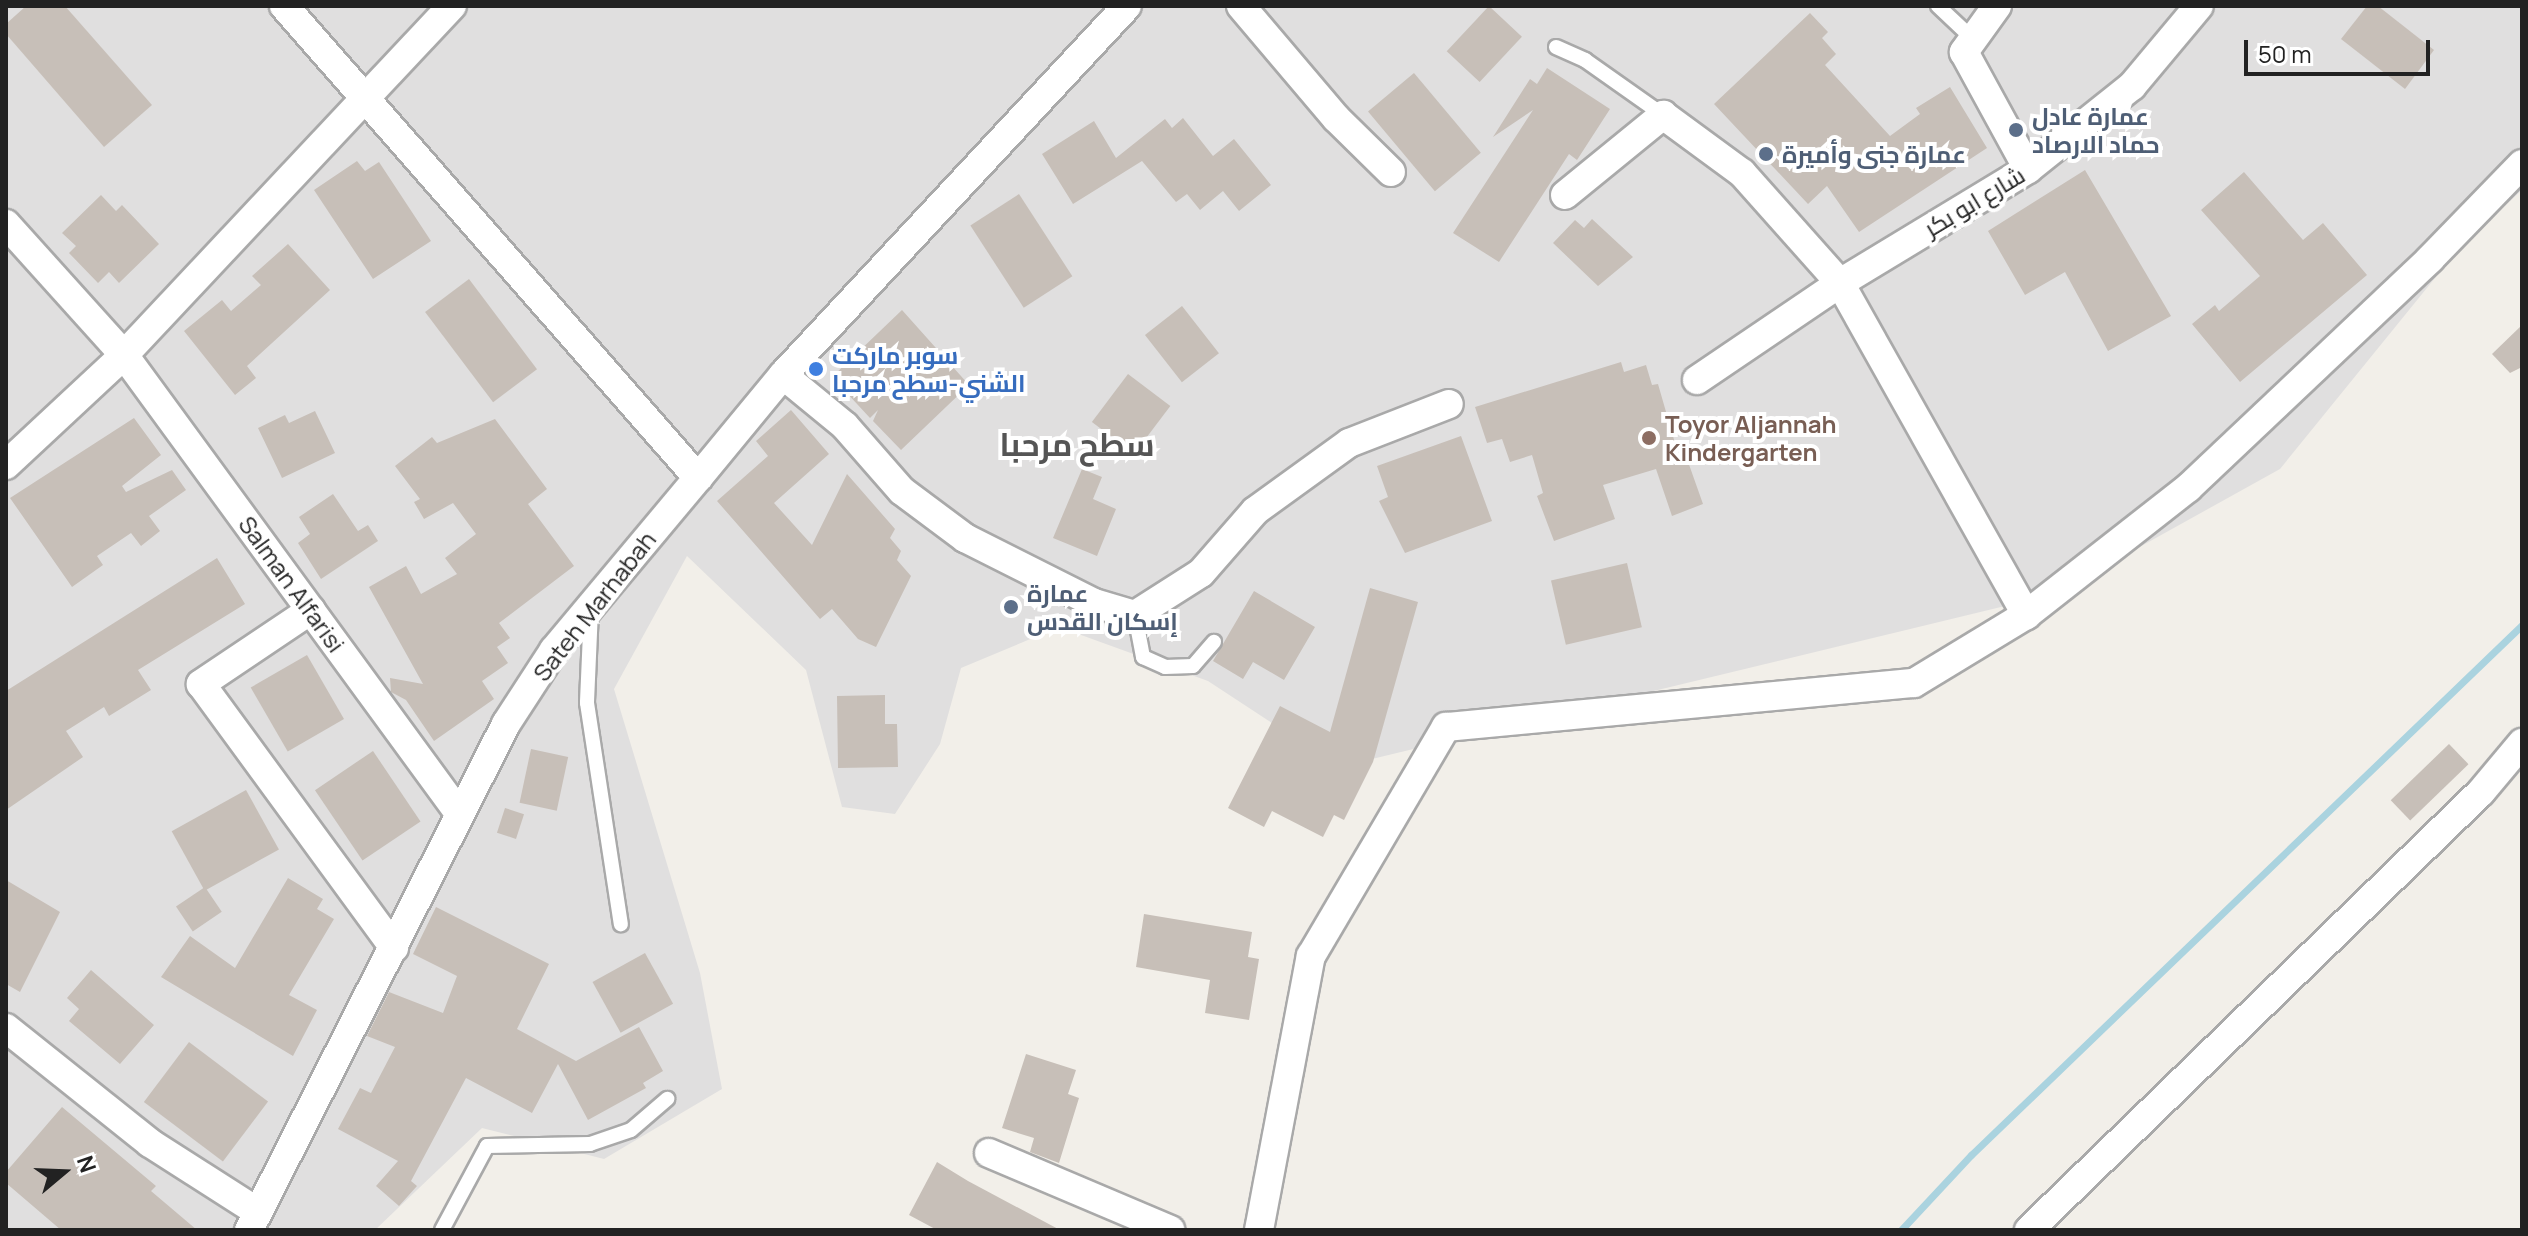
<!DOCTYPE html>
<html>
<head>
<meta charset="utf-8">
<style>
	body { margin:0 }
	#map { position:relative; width:2528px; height:1236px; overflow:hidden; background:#f2efe9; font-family:Manrope,Cairo,sans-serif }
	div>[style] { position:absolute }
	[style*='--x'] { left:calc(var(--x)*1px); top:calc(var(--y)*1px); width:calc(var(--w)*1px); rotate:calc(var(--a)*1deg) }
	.residential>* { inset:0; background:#e0dfdf }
	.stream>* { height:7px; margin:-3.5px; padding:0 3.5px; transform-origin:3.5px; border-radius:3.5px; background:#aad3df }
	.building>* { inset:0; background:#c7bfb8; transform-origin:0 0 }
	.roads { filter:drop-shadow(2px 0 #a9a9a9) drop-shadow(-2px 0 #a9a9a9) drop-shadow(0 2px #a9a9a9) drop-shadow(0 -2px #a9a9a9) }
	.lane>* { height:14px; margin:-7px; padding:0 7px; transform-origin:7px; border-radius:7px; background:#fff }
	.street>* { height:28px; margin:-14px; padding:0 14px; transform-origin:14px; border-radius:14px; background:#fff }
	.dots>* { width:22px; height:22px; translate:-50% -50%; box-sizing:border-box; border:4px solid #fff; border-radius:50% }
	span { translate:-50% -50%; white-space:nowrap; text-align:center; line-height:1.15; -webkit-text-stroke:8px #fff; paint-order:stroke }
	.service-label { font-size:24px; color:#4e5e75; font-weight:700 }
	.left { translate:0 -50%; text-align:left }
	.street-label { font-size:24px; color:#222 }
	.shop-label { font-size:24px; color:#366cbe; font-weight:700 }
	.education-label { font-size:24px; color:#785e54; font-weight:700 }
	.district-label { font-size:32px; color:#555; font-weight:700 }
	.frame { position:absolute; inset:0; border:8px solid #222; pointer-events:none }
	.north { position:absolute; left:24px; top:1132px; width:80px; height:80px; -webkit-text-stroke:6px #fff; paint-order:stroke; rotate:71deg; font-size:22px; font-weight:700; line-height:32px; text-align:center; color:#222 }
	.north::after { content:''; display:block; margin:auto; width:28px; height:36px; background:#222; clip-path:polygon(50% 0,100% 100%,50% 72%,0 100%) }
	.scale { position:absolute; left:2244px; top:40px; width:186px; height:36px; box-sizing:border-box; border:4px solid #222; border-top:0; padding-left:10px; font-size:24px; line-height:28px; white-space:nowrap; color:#222; -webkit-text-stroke:6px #fff; paint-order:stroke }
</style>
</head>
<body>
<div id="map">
	<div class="residential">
		<i style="clip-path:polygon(6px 6px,2522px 6px,2522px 190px,2461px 246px,2280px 469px,2055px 594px,1339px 767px,1208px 681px,1059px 627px,961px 668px,940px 744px,895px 814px,842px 807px,806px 670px,687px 556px,614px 689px,700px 973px,722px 1089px,604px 1159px,482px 1128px,375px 1230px,6px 1230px)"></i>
	</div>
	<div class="stream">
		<i style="--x:1901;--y:1230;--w:103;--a:-47"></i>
		<i style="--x:1971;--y:1155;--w:765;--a:-43.89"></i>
	</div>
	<div class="building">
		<i style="clip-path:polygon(26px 6px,65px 6px,152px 105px,104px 147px,6px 34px,6px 24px)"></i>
		<i style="left:1489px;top:6px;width:45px;height:62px;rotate:43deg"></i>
		<i style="clip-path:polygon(2367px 6px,2378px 6px,2434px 50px,2405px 89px,2341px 39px)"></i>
		<i style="clip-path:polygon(1810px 13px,1828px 32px,1822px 38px,1836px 54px,1825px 65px,1890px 136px,1920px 114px,1916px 108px,1950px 87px,1987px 148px,1859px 232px,1827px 186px,1808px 204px,1714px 104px)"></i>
		<i style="clip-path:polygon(1547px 68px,1610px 109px,1577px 160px,1569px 154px,1499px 262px,1453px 233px,1533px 110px,1493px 137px,1530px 79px,1537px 84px)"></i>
		<i style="left:1414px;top:73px;width:104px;height:60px;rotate:50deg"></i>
		<i style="clip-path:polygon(1183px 118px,1213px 156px,1234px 139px,1271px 185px,1239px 211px,1223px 191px,1200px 210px,1187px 194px,1176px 202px,1142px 161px,1073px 204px,1042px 154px,1094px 121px,1116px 158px,1165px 119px,1172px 128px)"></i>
		<i style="clip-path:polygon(357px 161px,365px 171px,379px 162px,431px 241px,373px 279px,314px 190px)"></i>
		<i style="clip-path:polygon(2085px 170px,2171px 316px,2108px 351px,2065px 272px,2025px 295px,1988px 231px)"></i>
		<i style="clip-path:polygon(2244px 172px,2303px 240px,2323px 223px,2367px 275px,2240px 382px,2192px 324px,2215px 305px,2219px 311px,2260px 276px,2201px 210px)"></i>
		<i style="left:1019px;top:194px;width:98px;height:58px;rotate:57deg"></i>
		<i style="clip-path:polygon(101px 195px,116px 211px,122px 205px,159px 244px,119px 283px,109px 272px,98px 283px,69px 253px,76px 246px,62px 233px)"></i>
		<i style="clip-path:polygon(1592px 219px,1633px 257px,1598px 286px,1553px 243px,1575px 220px,1584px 228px)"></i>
		<i style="clip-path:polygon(288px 244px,330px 290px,247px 366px,256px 378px,235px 395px,184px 331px,222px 300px,231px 311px,261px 285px,252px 276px)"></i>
		<i style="left:469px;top:279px;width:113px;height:55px;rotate:53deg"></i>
		<i style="left:1182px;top:306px;width:60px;height:47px;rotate:52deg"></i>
		<i style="clip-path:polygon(902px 310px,969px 385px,901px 450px,873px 421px,878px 410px,870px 418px,832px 377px)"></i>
		<i style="clip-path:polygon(2522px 325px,2522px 367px,2510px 373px,2492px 354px)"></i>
		<i style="clip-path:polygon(1621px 362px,1624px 372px,1646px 365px,1652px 385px,1658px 384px,1679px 457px,1686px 456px,1703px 504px,1672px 516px,1656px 469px,1603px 485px,1615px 519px,1554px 541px,1537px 496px,1543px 493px,1532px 455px,1510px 462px,1502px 439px,1487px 443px,1475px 407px)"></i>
		<i style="left:1128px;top:374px;width:53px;height:60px;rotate:37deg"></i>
		<i style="clip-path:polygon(791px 410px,829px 454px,774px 503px,812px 545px,847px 474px,895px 529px,890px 538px,901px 551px,897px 560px,911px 576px,876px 647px,858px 639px,832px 609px,820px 619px,717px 501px,768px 456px,756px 441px)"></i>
		<i style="clip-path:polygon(315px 411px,335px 453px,282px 478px,258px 428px,285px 415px,289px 423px)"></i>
		<i style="clip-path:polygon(134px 418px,161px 455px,122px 486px,126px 492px,172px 470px,186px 490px,149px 516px,160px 531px,141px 546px,131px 533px,97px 556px,103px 565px,72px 587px,10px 498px)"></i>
		<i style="clip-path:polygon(495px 419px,547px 489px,528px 504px,574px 566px,499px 623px,510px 638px,497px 647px,508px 663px,482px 681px,494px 699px,434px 741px,406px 700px,391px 692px,390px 678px,423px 684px,369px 587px,406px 566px,421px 594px,457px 574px,445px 558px,476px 534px,453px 503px,424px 519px,414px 502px,420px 499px,395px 466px,432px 437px,437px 443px)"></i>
		<i style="clip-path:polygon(1461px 436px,1492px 521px,1405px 553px,1379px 501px,1388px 497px,1377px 466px)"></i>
		<i style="clip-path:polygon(1082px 469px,1102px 477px,1093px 499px,1116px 509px,1097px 556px,1053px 538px)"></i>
		<i style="clip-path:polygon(333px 494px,358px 531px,368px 525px,378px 541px,321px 579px,298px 543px,310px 534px,299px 517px)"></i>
		<i style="clip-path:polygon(217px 558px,245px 604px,138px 670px,151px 690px,109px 716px,104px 707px,66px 731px,83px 757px,6px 810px,6px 691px)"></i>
		<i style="left:1627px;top:563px;width:66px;height:78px;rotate:77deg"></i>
		<i style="clip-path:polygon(1370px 588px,1418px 602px,1373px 762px,1344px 820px,1334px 815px,1323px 837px,1272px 811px,1264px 827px,1228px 808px,1280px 706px,1330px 732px)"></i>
		<i style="clip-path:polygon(1254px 591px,1315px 627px,1284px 680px,1253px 662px,1243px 679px,1213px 661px)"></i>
		<i style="left:307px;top:655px;width:74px;height:65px;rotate:60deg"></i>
		<i style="clip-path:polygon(885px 695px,885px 724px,897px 724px,898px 767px,838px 768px,837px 696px)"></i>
		<i style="left:2449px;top:744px;width:28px;height:81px;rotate:46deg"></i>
		<i style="left:531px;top:749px;width:38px;height:55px;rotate:12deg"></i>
		<i style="left:373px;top:751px;width:85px;height:70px;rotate:56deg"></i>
		<i style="left:246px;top:790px;width:68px;height:85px;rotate:61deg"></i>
		<i style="left:505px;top:808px;width:20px;height:26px;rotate:18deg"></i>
		<i style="clip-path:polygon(288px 878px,323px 899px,317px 909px,334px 919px,289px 995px,317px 1010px,293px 1056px,161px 977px,190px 936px,235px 968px)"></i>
		<i style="clip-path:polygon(6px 880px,60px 912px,20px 992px,6px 984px)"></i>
		<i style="left:205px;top:887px;width:30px;height:35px;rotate:56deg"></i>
		<i style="clip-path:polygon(436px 907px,549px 964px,517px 1029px,576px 1061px,639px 1027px,663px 1071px,643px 1083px,646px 1088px,588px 1120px,558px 1064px,532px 1113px,466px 1078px,411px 1181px,417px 1186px,399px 1206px,376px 1186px,398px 1161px,338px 1129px,360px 1088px,371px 1093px,395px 1047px,367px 1036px,389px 992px,443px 1013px,457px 976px,413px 954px)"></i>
		<i style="clip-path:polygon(1144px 914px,1252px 932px,1248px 957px,1259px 959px,1249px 1020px,1205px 1013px,1210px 980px,1136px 967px)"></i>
		<i style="left:645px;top:953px;width:58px;height:60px;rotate:61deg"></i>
		<i style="clip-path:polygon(91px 970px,154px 1025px,120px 1064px,69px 1021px,79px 1009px,67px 998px)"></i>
		<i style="left:189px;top:1042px;width:99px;height:75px;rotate:37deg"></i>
		<i style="clip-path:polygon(1026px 1054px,1076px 1070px,1068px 1094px,1079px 1098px,1059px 1163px,1030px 1152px,1034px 1138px,1002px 1128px)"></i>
		<i style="clip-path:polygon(62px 1107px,156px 1186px,151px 1191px,197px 1230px,61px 1230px,6px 1183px,6px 1172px)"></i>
		<i style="clip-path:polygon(937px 1162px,968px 1181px,1060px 1230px,937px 1230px,909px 1215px)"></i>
	</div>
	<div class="roads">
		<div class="lane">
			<i style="--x:1938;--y:6;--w:48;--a:43.3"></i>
			<i style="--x:1556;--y:47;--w:32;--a:24"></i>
			<i style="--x:1585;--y:60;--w:95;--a:35.2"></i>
			<i style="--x:591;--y:610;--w:93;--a:92.5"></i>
			<i style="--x:587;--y:703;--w:224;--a:81.3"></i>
			<i style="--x:1135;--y:615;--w:43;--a:79.2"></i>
			<i style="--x:1143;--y:657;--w:24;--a:24"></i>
			<i style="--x:1165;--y:667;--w:28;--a:-2"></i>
			<i style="--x:1193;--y:666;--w:32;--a:-49"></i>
			<i style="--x:442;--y:1230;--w:95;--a:-61.8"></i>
			<i style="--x:487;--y:1146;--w:103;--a:-1.1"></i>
			<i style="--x:590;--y:1144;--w:43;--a:-18.9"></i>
			<i style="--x:631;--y:1130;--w:48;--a:-40.7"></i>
		</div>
		<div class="street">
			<i style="--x:1241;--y:6;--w:147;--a:49.7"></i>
			<i style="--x:1336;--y:118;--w:77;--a:44.5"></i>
			<i style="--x:1997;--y:6;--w:57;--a:125.7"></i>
			<i style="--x:1964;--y:52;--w:133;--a:61.3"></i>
			<i style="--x:1565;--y:195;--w:127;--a:-39.2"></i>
			<i style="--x:1663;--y:115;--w:98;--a:36.3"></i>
			<i style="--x:1742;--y:173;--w:147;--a:48.3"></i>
			<i style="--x:1840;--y:283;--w:381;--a:60.7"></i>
			<i style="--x:6;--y:224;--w:176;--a:48"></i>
			<i style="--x:124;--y:355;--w:567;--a:53.82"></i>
			<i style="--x:783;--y:375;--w:80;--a:39.4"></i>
			<i style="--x:845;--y:426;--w:86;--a:48.8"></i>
			<i style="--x:902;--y:491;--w:79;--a:36.7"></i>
			<i style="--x:965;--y:538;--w:144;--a:26.7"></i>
			<i style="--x:1094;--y:603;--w:43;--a:16.3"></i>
			<i style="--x:1135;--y:615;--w:78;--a:-32.5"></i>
			<i style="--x:1201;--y:573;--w:82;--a:-48.9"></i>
			<i style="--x:1255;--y:511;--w:116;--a:-35.9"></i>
			<i style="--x:1349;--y:443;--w:107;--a:-21.3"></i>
			<i style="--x:1697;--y:380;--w:173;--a:-34.1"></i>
			<i style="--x:1840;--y:283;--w:220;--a:-31.2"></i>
			<i style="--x:2028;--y:169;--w:133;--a:-38.6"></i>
			<i style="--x:2132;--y:86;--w:104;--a:-50.1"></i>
			<i style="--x:6;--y:465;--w:161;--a:-43"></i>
			<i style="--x:124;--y:355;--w:479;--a:-46.8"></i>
			<i style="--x:698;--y:478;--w:134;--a:-50.5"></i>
			<i style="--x:783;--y:375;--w:504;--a:-47.01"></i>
			<i style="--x:311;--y:610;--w:133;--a:146.1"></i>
			<i style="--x:201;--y:684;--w:327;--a:53.8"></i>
			<i style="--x:6;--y:1028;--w:184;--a:38.6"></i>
			<i style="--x:150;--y:1143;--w:128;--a:32.6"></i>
			<i style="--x:989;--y:1153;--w:197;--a:23"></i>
			<i style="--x:249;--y:1230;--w:568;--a:-63.07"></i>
			<i style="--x:506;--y:724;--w:88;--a:-57"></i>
			<i style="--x:554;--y:650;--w:224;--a:-50.1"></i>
			<i style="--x:698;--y:478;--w:628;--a:-131.25"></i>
			<i style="--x:1259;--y:1230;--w:279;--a:-79.3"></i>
			<i style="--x:1311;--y:956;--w:266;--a:-59.5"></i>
			<i style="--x:1446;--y:727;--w:470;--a:-5.4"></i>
			<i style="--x:1914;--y:683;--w:131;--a:-31.3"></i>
			<i style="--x:2026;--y:615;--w:206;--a:-38.1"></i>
			<i style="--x:2188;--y:488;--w:333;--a:-43.4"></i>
			<i style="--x:2430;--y:259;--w:132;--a:-45.9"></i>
			<i style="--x:2029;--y:1230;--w:629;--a:-44.1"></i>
			<i style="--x:2481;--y:792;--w:64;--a:-50.1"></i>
		</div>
	</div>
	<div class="dots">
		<i style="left:2016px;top:130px;background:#5c6f8a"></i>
		<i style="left:1766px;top:154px;background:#5c6f8a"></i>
		<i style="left:816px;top:369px;background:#3f7fe0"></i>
		<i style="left:1649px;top:438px;background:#8d6e63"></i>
		<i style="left:1011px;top:607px;background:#5c6f8a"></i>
	</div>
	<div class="service-label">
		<span class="left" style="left:2032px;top:130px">عمارة عادل<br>حماد الارصاد</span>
		<span class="left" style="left:1782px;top:154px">عمارة جنى وأميرة</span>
		<span class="left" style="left:1027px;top:607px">عمارة<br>إسكان القدس</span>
	</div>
	<div class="street-label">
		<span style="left:1974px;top:201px;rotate:-31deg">شارع ابو بكر</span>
		<span style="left:292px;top:584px;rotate:54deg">Salman Alfarisi</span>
		<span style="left:594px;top:606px;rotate:-52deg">Sateh Marhabah</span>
	</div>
	<div class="shop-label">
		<span class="left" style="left:832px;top:369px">سوبر ماركت<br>الشني-سطح مرحبا</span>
	</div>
	<div class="education-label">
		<span class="left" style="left:1665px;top:438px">Toyor Aljannah<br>Kindergarten</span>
	</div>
	<div class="district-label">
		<span style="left:1077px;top:444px">سطح مرحبا</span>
	</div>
	<div class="frame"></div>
	<div class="north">N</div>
	<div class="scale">50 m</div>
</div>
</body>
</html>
